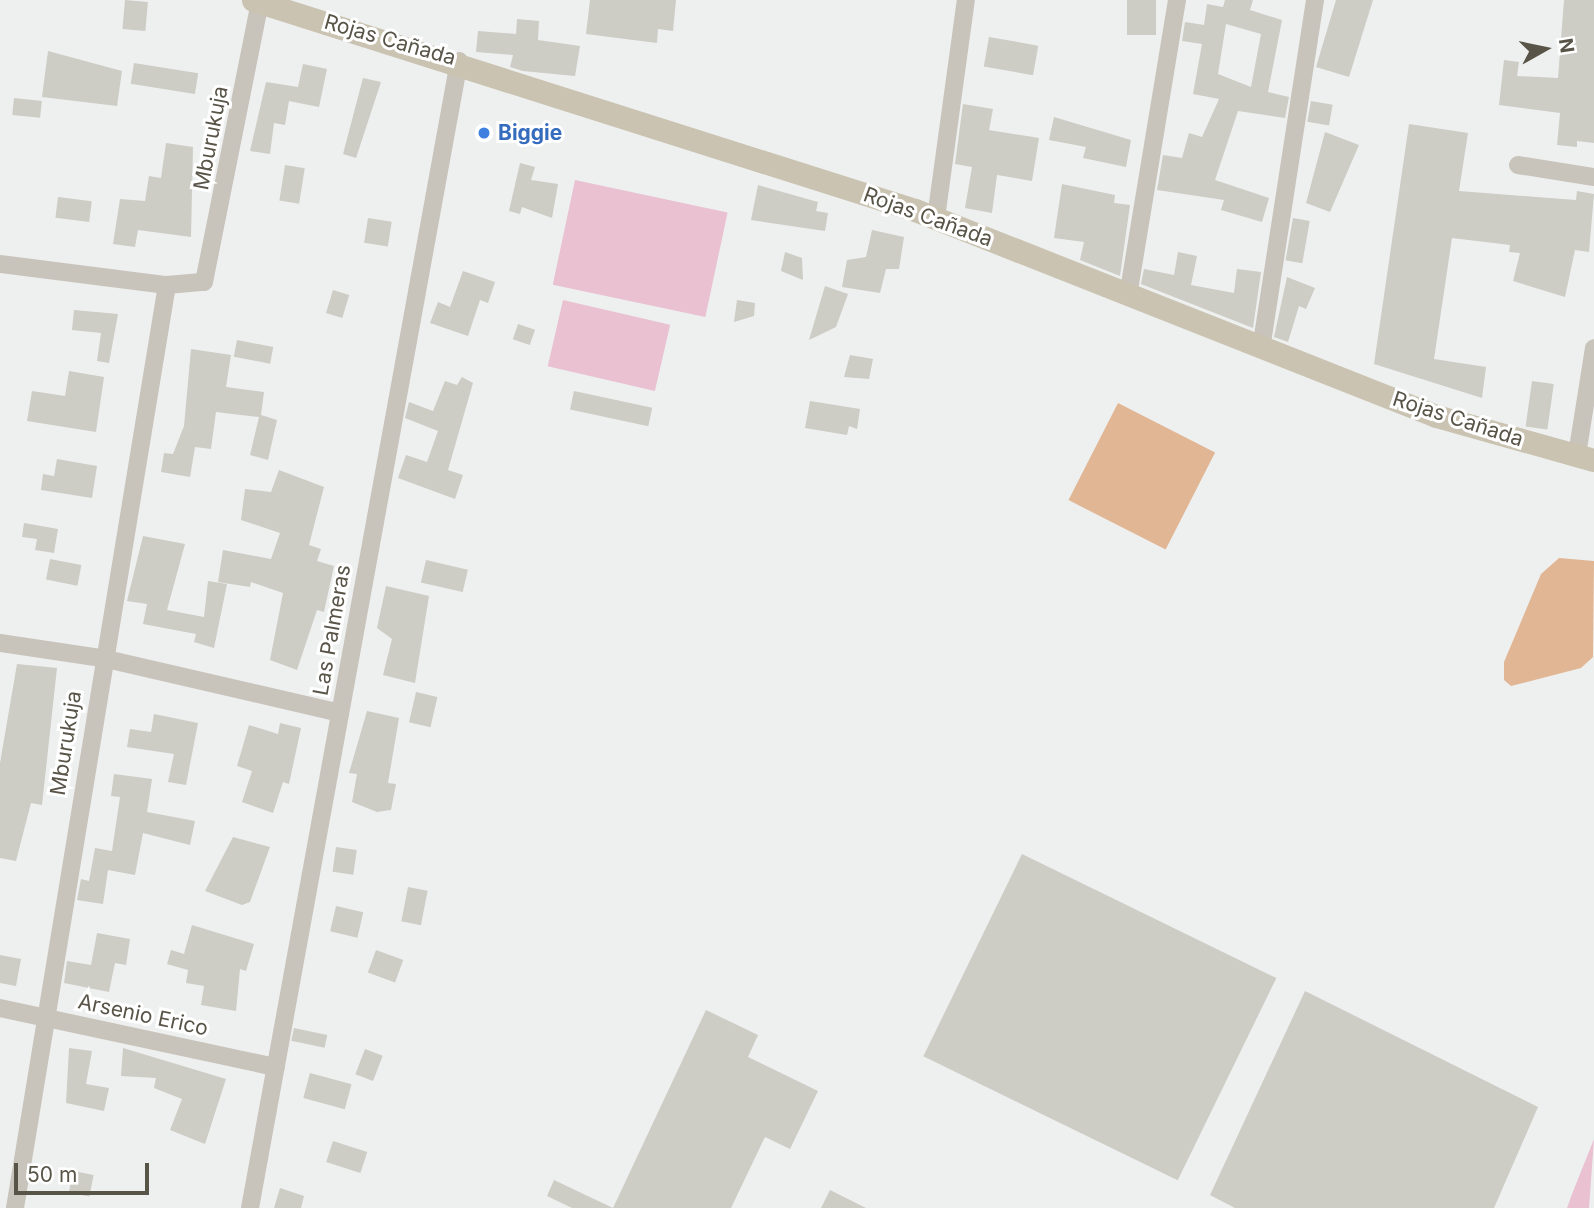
<!DOCTYPE html>
<html>
<head>
<meta charset="utf-8">
<style>
	body { margin:0 }
	#map { position:relative; width:1594px; height:1208px; overflow:hidden; background:#eef0f0; font-family:Inter,sans-serif }
	div>[style] { position:absolute }
	[style*='--x'] { left:calc(var(--x)*1px); top:calc(var(--y)*1px); width:calc(var(--w)*1px); rotate:calc(var(--a)*1deg) }
	.green>* { inset:0; background:#e9c1d1; transform-origin:0 0 }
	.water>* { inset:0; background:#e1b694; transform-origin:0 0 }
	.building>* { inset:0; background:#cdccc5; transform-origin:0 0 }
	.minor>* { height:18px; margin:-9px; padding:0 9px; transform-origin:9px; border-radius:9px; background:#c9c4bb }
	.major>* { height:23px; margin:-11.5px; padding:0 11.5px; transform-origin:11.5px; border-radius:11.5px; background:#cac3b1 }
	.dots>* { width:19px; height:19px; translate:-50% -50%; box-sizing:border-box; border:4px solid #fff; border-radius:50% }
	span { translate:-50% -50%; white-space:nowrap; text-align:center; line-height:1.15; -webkit-text-stroke:6px #fff; paint-order:stroke }
	.street-label { font-size:21px; color:#595448 }
	.shop-label { font-size:21px; color:#366cbe; font-weight:700 }
	.left { translate:0 -50%; text-align:left }
	.north { position:absolute; left:1510px; top:14px; width:70px; height:70px; -webkit-text-stroke:5px #fff; paint-order:stroke; rotate:81deg; font-size:19px; font-weight:700; line-height:28px; text-align:center; color:#595448 }
	.north::after { content:''; display:block; margin:auto; width:24px; height:32px; background:#595448; clip-path:polygon(50% 0,100% 100%,50% 72%,0 100%) }
	.scale { position:absolute; left:14px; top:1163px; width:135px; height:32px; box-sizing:border-box; border:4px solid #595448; border-top:0; padding-left:9px; font-size:21px; line-height:24px; white-space:nowrap; color:#595448; -webkit-text-stroke:5px #fff; paint-order:stroke }
</style>
</head>
<body>
<div id="map">
	<div class="green">
		<i style="left:575px;top:180px;width:156px;height:107px;rotate:12deg"></i>
		<i style="left:563px;top:300px;width:110px;height:68px;rotate:13deg"></i>
		<i style="clip-path:polygon(1594px 1139px,1589px 1208px,1567px 1208px,1572px 1194px)"></i>
	</div>
	<div class="water">
		<i style="left:1118px;top:403px;width:109px;height:109px;rotate:27deg"></i>
		<i style="clip-path:polygon(1559px 558px,1594px 561px,1593px 657px,1581px 668px,1511px 686px,1504px 680px,1504px 662px,1541px 574px)"></i>
	</div>
	<div class="building">
		<i style="left:125px;top:0;width:23px;height:29px;rotate:5deg"></i>
		<i style="clip-path:polygon(590px 0,676px 0,673px 31px,658px 29px,657px 43px,586px 34px)"></i>
		<i style="left:1127px;top:0;width:29px;height:35px"></i>
		<i style="clip-path:polygon(evenodd,1225px 0,1253px 0,1250px 10px,1282px 20px,1268px 92px,1289px 97px,1285px 118px,1238px 111px,1215px 180px,1269px 198px,1262px 222px,1221px 210px,1224px 200px,1157px 190px,1163px 155px,1182px 158px,1189px 133px,1202px 137px,1219px 99px,1193px 94px,1202px 44px,1182px 41px,1185px 22px,1204px 25px,1207px 4px,1223px 7px,1225px 0,1226px 24px,1261px 34px,1251px 87px,1218px 74px,1226px 24px)"></i>
		<i style="clip-path:polygon(1336px 0,1373px 0,1349px 77px,1316px 67px)"></i>
		<i style="clip-path:polygon(1564px 0,1594px 0,1594px 143px,1577px 141px,1577px 147px,1557px 145px,1560px 113px,1499px 105px,1504px 60px,1519px 62px,1517px 76px,1558px 78px)"></i>
		<i style="clip-path:polygon(517px 19px,539px 21px,538px 40px,580px 46px,575px 76px,523px 71px,510px 67px,513px 55px,476px 52px,478px 31px,516px 34px)"></i>
		<i style="left:989px;top:37px;width:50px;height:30px;rotate:10deg"></i>
		<i style="clip-path:polygon(48px 51px,122px 71px,117px 106px,42px 97px)"></i>
		<i style="left:134px;top:63px;width:65px;height:21px;rotate:9deg"></i>
		<i style="clip-path:polygon(303px 64px,327px 69px,319px 107px,289px 101px,285px 125px,274px 123px,270px 154px,250px 151px,266px 82px,298px 87px)"></i>
		<i style="clip-path:polygon(363px 78px,381px 82px,356px 158px,343px 154px)"></i>
		<i style="left:14px;top:98px;width:28px;height:17px;rotate:6deg"></i>
		<i style="left:1311px;top:101px;width:22px;height:21px;rotate:10deg"></i>
		<i style="clip-path:polygon(963px 104px,993px 109px,989px 130px,1039px 138px,1032px 181px,997px 175px,992px 213px,965px 208px,972px 167px,955px 164px)"></i>
		<i style="clip-path:polygon(1054px 117px,1131px 140px,1126px 167px,1083px 158px,1086px 147px,1049px 140px)"></i>
		<i style="clip-path:polygon(1409px 124px,1468px 133px,1459px 191px,1576px 200px,1577px 191px,1594px 194px,1589px 252px,1575px 250px,1565px 297px,1513px 281px,1520px 253px,1509px 252px,1510px 245px,1452px 238px,1434px 359px,1486px 367px,1482px 398px,1374px 364px)"></i>
		<i style="clip-path:polygon(1325px 132px,1359px 145px,1330px 212px,1306px 203px)"></i>
		<i style="clip-path:polygon(166px 143px,193px 147px,191px 237px,138px 230px,135px 247px,113px 244px,120px 199px,145px 201px,149px 176px,161px 178px)"></i>
		<i style="clip-path:polygon(520px 163px,535px 167px,531px 180px,558px 184px,552px 218px,522px 207px,520px 214px,509px 211px)"></i>
		<i style="left:285px;top:165px;width:20px;height:36px;rotate:9deg"></i>
		<i style="clip-path:polygon(1062px 184px,1115px 195px,1114px 203px,1130px 205px,1120px 276px,1080px 260px,1084px 242px,1054px 238px)"></i>
		<i style="clip-path:polygon(758px 185px,818px 202px,816px 211px,828px 213px,825px 231px,751px 220px)"></i>
		<i style="left:58px;top:197px;width:34px;height:21px;rotate:7deg"></i>
		<i style="left:368px;top:218px;width:24px;height:25px;rotate:9deg"></i>
		<i style="left:1293px;top:218px;width:17px;height:43px;rotate:10deg"></i>
		<i style="clip-path:polygon(872px 230px,904px 237px,899px 269px,886px 269px,880px 293px,842px 287px,847px 260px,866px 257px)"></i>
		<i style="clip-path:polygon(785px 252px,802px 258px,803px 280px,781px 271px)"></i>
		<i style="clip-path:polygon(1178px 252px,1197px 256px,1191px 285px,1234px 293px,1237px 269px,1261px 272px,1253px 328px,1141px 284px,1144px 269px,1174px 275px)"></i>
		<i style="clip-path:polygon(463px 271px,495px 282px,488px 303px,480px 300px,468px 336px,430px 323px,438px 302px,450px 307px)"></i>
		<i style="clip-path:polygon(1287px 277px,1315px 288px,1306px 309px,1299px 306px,1288px 342px,1274px 337px)"></i>
		<i style="clip-path:polygon(825px 286px,848px 294px,836px 327px,809px 340px)"></i>
		<i style="left:333px;top:290px;width:17px;height:24px;rotate:17deg"></i>
		<i style="clip-path:polygon(737px 300px,755px 303px,754px 316px,734px 322px)"></i>
		<i style="clip-path:polygon(74px 310px,118px 314px,109px 363px,97px 361px,101px 333px,72px 330px)"></i>
		<i style="left:518px;top:324px;width:18px;height:16px;rotate:19deg"></i>
		<i style="left:237px;top:340px;width:37px;height:17px;rotate:11deg"></i>
		<i style="clip-path:polygon(191px 349px,231px 355px,226px 387px,264px 392px,261px 415px,277px 420px,268px 460px,250px 455px,259px 417px,216px 412px,211px 449px,195px 447px,190px 477px,161px 472px,164px 453px,173px 454px,184px 426px)"></i>
		<i style="clip-path:polygon(850px 355px,873px 359px,869px 379px,844px 377px)"></i>
		<i style="clip-path:polygon(69px 371px,104px 377px,96px 432px,27px 421px,32px 391px,65px 396px)"></i>
		<i style="clip-path:polygon(462px 377px,473px 383px,448px 470px,463px 475px,455px 499px,398px 478px,406px 455px,427px 462px,438px 431px,405px 418px,409px 402px,433px 411px,445px 381px,457px 385px)"></i>
		<i style="left:1532px;top:381px;width:22px;height:46px;rotate:8deg"></i>
		<i style="left:574px;top:391px;width:80px;height:19px;rotate:12deg"></i>
		<i style="clip-path:polygon(810px 401px,860px 409px,857px 429px,849px 426px,847px 435px,805px 428px)"></i>
		<i style="clip-path:polygon(57px 459px,97px 466px,92px 498px,41px 490px,43px 474px,54px 476px)"></i>
		<i style="clip-path:polygon(279px 470px,324px 487px,309px 545px,321px 549px,317px 561px,334px 566px,324px 612px,317px 610px,297px 670px,270px 660px,283px 593px,251px 582px,250px 587px,218px 582px,223px 550px,271px 559px,280px 533px,241px 520px,245px 489px,271px 492px)"></i>
		<i style="clip-path:polygon(24px 523px,58px 529px,54px 553px,35px 550px,37px 539px,22px 537px)"></i>
		<i style="clip-path:polygon(143px 536px,185px 544px,167px 610px,204px 617px,208px 581px,227px 584px,214px 648px,194px 642px,196px 634px,143px 624px,147px 604px,127px 601px)"></i>
		<i style="left:50px;top:559px;width:32px;height:21px;rotate:11deg"></i>
		<i style="left:426px;top:560px;width:43px;height:23px;rotate:13deg"></i>
		<i style="clip-path:polygon(386px 586px,429px 596px,415px 683px,383px 675px,392px 639px,377px 628px)"></i>
		<i style="clip-path:polygon(17px 664px,57px 668px,42px 805px,31px 803px,16px 861px,0 858px,0 763px)"></i>
		<i style="left:416px;top:692px;width:22px;height:31px;rotate:13deg"></i>
		<i style="clip-path:polygon(367px 711px,399px 718px,388px 783px,396px 784px,391px 810px,377px 812px,352px 802px,357px 774px,349px 773px)"></i>
		<i style="clip-path:polygon(154px 714px,198px 723px,186px 785px,168px 782px,174px 754px,127px 747px,130px 729px,151px 732px)"></i>
		<i style="clip-path:polygon(280px 723px,301px 728px,289px 784px,283px 782px,273px 813px,242px 802px,252px 771px,237px 766px,249px 725px,278px 734px)"></i>
		<i style="clip-path:polygon(114px 774px,152px 779px,147px 812px,195px 821px,190px 845px,143px 833px,135px 875px,108px 870px,103px 904px,77px 900px,81px 879px,89px 881px,95px 848px,112px 851px,120px 797px,111px 796px)"></i>
		<i style="clip-path:polygon(233px 837px,270px 847px,250px 902px,242px 905px,205px 891px)"></i>
		<i style="left:336px;top:847px;width:21px;height:25px;rotate:8deg"></i>
		<i style="left:1022px;top:854px;width:283px;height:225px;rotate:26deg"></i>
		<i style="left:408px;top:887px;width:20px;height:35px;rotate:11deg"></i>
		<i style="left:336px;top:906px;width:28px;height:26px;rotate:13deg"></i>
		<i style="clip-path:polygon(192px 925px,254px 944px,246px 971px,240px 969px,236px 1011px,201px 1005px,204px 986px,186px 983px,188px 970px,167px 964px,171px 950px,184px 954px)"></i>
		<i style="clip-path:polygon(97px 933px,130px 939px,126px 965px,115px 963px,109px 992px,64px 983px,67px 961px,91px 965px)"></i>
		<i style="left:376px;top:950px;width:29px;height:24px;rotate:20deg"></i>
		<i style="clip-path:polygon(0 955px,21px 959px,16px 986px,0 983px)"></i>
		<i style="clip-path:polygon(1305px 991px,1538px 1107px,1494px 1208px,1235px 1208px,1210px 1195px)"></i>
		<i style="clip-path:polygon(706px 1010px,758px 1035px,748px 1057px,818px 1091px,790px 1149px,765px 1137px,731px 1208px,613px 1208px)"></i>
		<i style="left:294px;top:1028px;width:34px;height:13px;rotate:12deg"></i>
		<i style="clip-path:polygon(69px 1048px,92px 1051px,86px 1084px,109px 1088px,104px 1111px,66px 1103px)"></i>
		<i style="clip-path:polygon(123px 1048px,226px 1079px,205px 1144px,170px 1130px,182px 1099px,154px 1088px,156px 1078px,121px 1076px)"></i>
		<i style="left:365px;top:1049px;width:19px;height:27px;rotate:21deg"></i>
		<i style="left:310px;top:1073px;width:43px;height:26px;rotate:15deg"></i>
		<i style="left:333px;top:1141px;width:36px;height:22px;rotate:18deg"></i>
		<i style="left:73px;top:1171px;width:21px;height:22px;rotate:11deg"></i>
		<i style="clip-path:polygon(554px 1180px,613px 1208px,572px 1208px,547px 1196px)"></i>
		<i style="clip-path:polygon(280px 1188px,304px 1196px,301px 1208px,274px 1208px)"></i>
		<i style="clip-path:polygon(830px 1190px,866px 1208px,821px 1208px)"></i>
	</div>
	<div class="minor">
		<i style="--x:1518;--y:165;--w:77;--a:9"></i>
		<i style="--x:936;--y:218;--w:220;--a:-82.2"></i>
		<i style="--x:0;--y:264;--w:168;--a:7.2"></i>
		<i style="--x:167;--y:285;--w:37;--a:-5"></i>
		<i style="--x:204;--y:282;--w:286;--a:-78.7"></i>
		<i style="--x:1128;--y:296;--w:300;--a:-80.6"></i>
		<i style="--x:1261;--y:349;--w:353;--a:-81.2"></i>
		<i style="--x:1577;--y:455;--w:108;--a:-81"></i>
		<i style="--x:0;--y:643;--w:103;--a:8.4"></i>
		<i style="--x:102;--y:658;--w:244;--a:13"></i>
		<i style="--x:0;--y:1008;--w:282;--a:12.1"></i>
		<i style="--x:15;--y:1208;--w:935;--a:-80.65"></i>
		<i style="--x:250;--y:1208;--w:1166;--a:-79.67"></i>
	</div>
	<div class="major">
		<i style="--x:253;--y:0;--w:695;--a:17.6"></i>
		<i style="--x:915;--y:210;--w:560;--a:21.57"></i>
		<i style="--x:1436;--y:416;--w:164;--a:15.6"></i>
	</div>
	<div class="dots">
		<i style="left:484px;top:133px;background:#3f7fe0"></i>
	</div>
	<div class="street-label">
		<span style="left:390px;top:40px;rotate:16deg">Rojas Cañada</span>
		<span style="left:211px;top:138px;rotate:-79deg">Mburukuja</span>
		<span style="left:928px;top:217px;rotate:20deg">Rojas Cañada</span>
		<span style="left:1458px;top:419px;rotate:18deg">Rojas Cañada</span>
		<span style="left:332px;top:630px;rotate:-80deg">Las Palmeras</span>
		<span style="left:66px;top:743px;rotate:-81deg">Mburukuja</span>
		<span style="left:143px;top:1015px;rotate:12deg">Arsenio Erico</span>
	</div>
	<div class="shop-label">
		<span class="left" style="left:498px;top:133px">Biggie</span>
	</div>
	<div class="north">N</div>
	<div class="scale">50 m</div>
</div>
</body>
</html>
